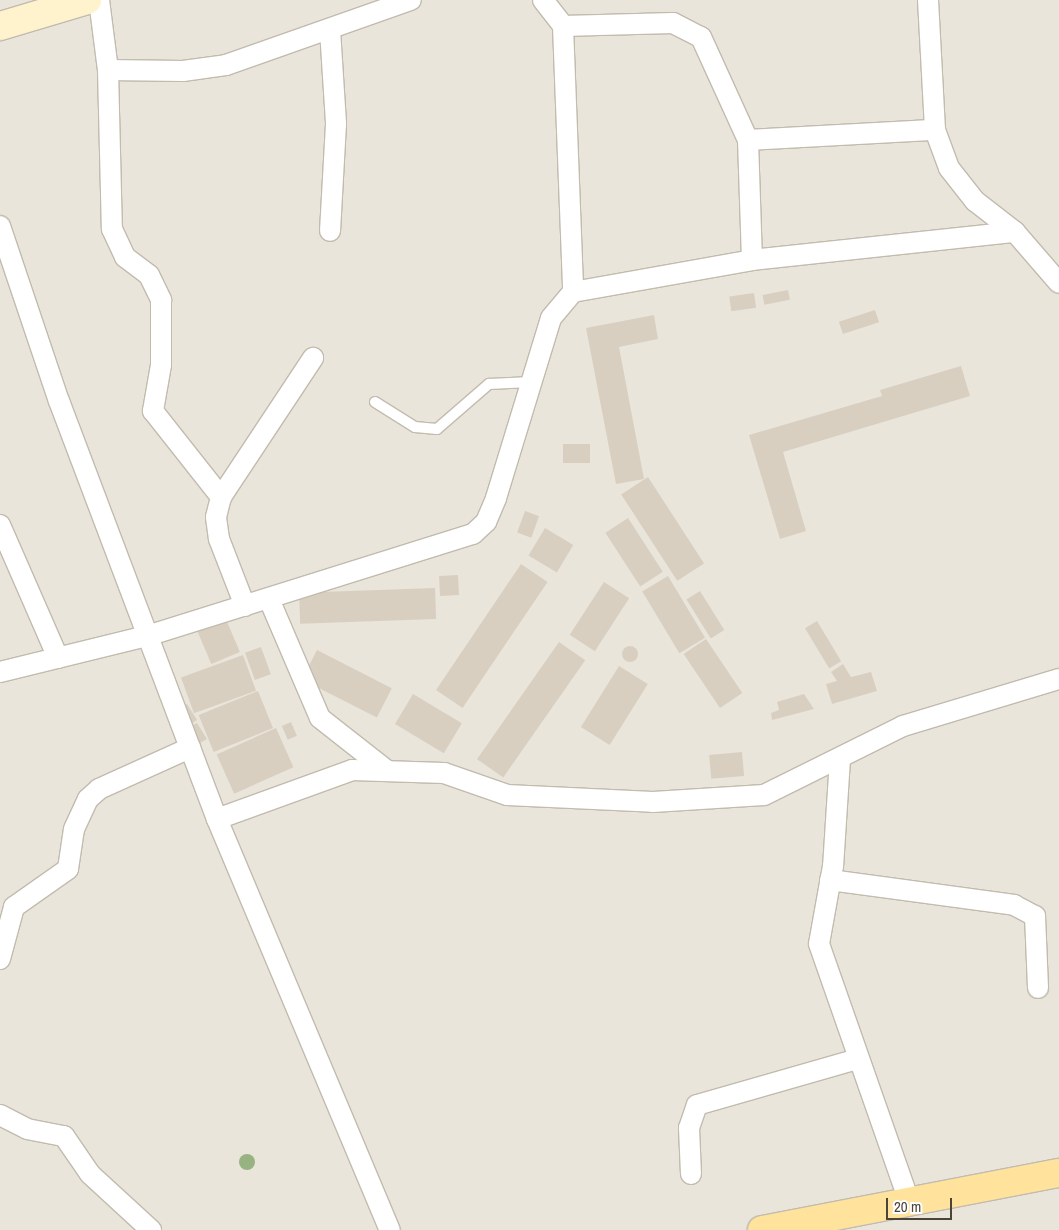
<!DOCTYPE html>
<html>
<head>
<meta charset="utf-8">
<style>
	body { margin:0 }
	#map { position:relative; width:1059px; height:1230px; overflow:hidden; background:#f6f3ec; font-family:"Archivo Narrow",sans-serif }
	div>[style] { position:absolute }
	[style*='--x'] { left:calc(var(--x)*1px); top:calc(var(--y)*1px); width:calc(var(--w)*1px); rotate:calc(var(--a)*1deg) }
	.residential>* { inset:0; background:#eae5da; transform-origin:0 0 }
	.building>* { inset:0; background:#d8cfc1; transform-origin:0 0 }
	.round { border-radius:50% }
	.roads { filter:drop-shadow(1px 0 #c2bbae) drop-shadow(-1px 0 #c2bbae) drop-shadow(0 1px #c2bbae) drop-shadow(0 -1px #c2bbae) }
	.lane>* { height:10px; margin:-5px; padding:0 5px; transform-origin:5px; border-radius:5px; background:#fff }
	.street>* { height:20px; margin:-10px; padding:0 10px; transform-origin:10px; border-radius:10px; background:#fff }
	.secondary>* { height:28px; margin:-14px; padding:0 14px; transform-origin:14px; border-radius:14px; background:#fff3cd }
	.primary>* { height:28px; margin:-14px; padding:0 14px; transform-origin:14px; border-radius:14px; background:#ffe39c }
	.trees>* { width:16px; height:16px; margin:-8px; border-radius:50%; background:#97b381 }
	span { translate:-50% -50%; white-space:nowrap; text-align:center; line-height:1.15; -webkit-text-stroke:4px #fff; paint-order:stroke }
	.scale { position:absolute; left:886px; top:1198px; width:66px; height:22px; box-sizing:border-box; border:2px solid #4b4439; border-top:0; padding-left:6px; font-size:15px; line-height:18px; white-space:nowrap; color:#4b4439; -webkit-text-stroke:4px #fff; paint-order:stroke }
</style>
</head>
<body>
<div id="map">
	<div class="residential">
		<i style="left:0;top:0;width:1059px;height:1230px"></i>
	</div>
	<div class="building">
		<i style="left:788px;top:290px;width:10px;height:26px;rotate:79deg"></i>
		<i style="left:754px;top:293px;width:15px;height:25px;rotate:82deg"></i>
		<i style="left:875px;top:310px;width:13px;height:38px;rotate:72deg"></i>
		<i style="clip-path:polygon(654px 315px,658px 339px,619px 347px,644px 479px,616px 484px,586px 328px)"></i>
		<i style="clip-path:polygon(961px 366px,970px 396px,783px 452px,806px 531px,780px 539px,749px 435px,882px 396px,880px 390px)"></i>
		<i style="left:590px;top:444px;width:19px;height:27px;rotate:90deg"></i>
		<i style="left:648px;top:477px;width:103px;height:32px;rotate:57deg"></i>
		<i style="left:525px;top:511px;width:15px;height:23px;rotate:20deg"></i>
		<i style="left:628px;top:518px;width:64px;height:27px;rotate:57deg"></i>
		<i style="left:545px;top:528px;width:33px;height:32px;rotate:31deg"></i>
		<i style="left:521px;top:564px;width:32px;height:152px;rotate:34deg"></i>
		<i style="left:458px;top:575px;width:20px;height:19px;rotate:87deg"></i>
		<i style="left:668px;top:576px;width:72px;height:30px;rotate:59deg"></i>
		<i style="left:604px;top:582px;width:30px;height:63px;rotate:33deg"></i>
		<i style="left:435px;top:588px;width:31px;height:136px;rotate:88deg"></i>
		<i style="left:700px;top:591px;width:46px;height:16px;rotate:58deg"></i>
		<i style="left:225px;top:617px;width:38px;height:31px;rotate:67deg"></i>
		<i style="left:817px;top:621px;width:47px;height:14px;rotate:59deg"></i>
		<i style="left:706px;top:639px;width:65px;height:27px;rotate:56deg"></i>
		<i style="left:559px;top:642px;width:32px;height:143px;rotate:35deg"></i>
		<i class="round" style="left:622px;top:646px;width:16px;height:16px"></i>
		<i style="left:261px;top:647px;width:29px;height:17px;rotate:70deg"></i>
		<i style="left:317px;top:650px;width:84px;height:33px;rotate:27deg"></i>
		<i style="left:243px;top:655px;width:38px;height:66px;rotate:70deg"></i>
		<i style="clip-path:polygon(843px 664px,851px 677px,871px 672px,877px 691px,832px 704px,826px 684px,837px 681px,831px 672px)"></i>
		<i style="left:619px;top:666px;width:34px;height:72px;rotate:32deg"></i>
		<i style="left:258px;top:691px;width:40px;height:64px;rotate:68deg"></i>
		<i style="left:413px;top:694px;width:57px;height:35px;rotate:31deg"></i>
		<i style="clip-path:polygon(804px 694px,814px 709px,772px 720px,771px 713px,779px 710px,777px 702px)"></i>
		<i style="left:187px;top:704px;width:19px;height:9px;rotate:58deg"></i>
		<i style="left:291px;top:722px;width:15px;height:10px;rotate:67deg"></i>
		<i style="clip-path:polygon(197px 723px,207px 739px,200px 743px,191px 726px)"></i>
		<i style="left:276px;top:728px;width:43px;height:65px;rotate:66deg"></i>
		<i style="left:742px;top:752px;width:24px;height:33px;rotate:85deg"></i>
	</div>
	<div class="roads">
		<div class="lane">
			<i style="--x:375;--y:402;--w:47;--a:32"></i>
			<i style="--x:415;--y:427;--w:22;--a:5"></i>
			<i style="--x:437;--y:429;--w:69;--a:-40.9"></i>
			<i style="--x:489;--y:384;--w:42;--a:-2.7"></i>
		</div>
		<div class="street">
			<i style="--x:99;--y:0;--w:71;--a:82.7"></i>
			<i style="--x:108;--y:70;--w:159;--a:88.6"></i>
			<i style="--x:112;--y:229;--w:31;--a:65"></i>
			<i style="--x:125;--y:257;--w:30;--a:37"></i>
			<i style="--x:149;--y:275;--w:28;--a:64"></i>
			<i style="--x:161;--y:300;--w:65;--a:90"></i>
			<i style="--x:161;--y:365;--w:47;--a:99.9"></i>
			<i style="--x:153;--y:411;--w:110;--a:51.7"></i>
			<i style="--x:543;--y:0;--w:33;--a:52"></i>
			<i style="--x:563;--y:26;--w:266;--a:87.8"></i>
			<i style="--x:928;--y:0;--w:130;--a:86.9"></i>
			<i style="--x:935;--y:130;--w:40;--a:69.8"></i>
			<i style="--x:949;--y:168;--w:42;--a:51.8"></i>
			<i style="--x:975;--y:201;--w:51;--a:37.8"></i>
			<i style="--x:1015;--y:232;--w:67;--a:49.2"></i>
			<i style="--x:563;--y:26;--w:110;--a:-1.6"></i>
			<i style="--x:673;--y:23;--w:31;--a:27"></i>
			<i style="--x:701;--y:37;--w:113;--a:65.5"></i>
			<i style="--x:748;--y:140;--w:120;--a:88.1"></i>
			<i style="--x:330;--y:30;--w:94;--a:86.3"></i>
			<i style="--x:336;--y:124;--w:107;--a:93.2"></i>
			<i style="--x:108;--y:70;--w:75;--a:0.8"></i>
			<i style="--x:183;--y:71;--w:43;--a:-7.9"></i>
			<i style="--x:226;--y:65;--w:196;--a:-19.4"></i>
			<i style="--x:748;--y:140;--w:187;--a:-3.1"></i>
			<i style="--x:0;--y:226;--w:185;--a:71.4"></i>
			<i style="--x:59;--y:401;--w:447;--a:69.3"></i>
			<i style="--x:217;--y:819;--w:446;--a:67.2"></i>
			<i style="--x:0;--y:525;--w:145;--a:66.4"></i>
			<i style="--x:269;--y:599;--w:129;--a:66.8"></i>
			<i style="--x:320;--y:718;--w:84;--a:38.2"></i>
			<i style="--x:245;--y:606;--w:72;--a:-111.2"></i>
			<i style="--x:219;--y:539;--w:22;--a:-98"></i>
			<i style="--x:216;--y:517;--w:21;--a:-76"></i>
			<i style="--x:221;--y:497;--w:167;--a:-56.5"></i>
			<i style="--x:0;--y:672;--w:151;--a:-13.8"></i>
			<i style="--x:147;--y:636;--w:342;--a:-17.4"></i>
			<i style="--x:473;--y:534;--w:18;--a:-43"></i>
			<i style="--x:486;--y:522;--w:26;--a:-67"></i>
			<i style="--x:496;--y:498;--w:188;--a:-73"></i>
			<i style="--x:551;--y:318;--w:34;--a:-50"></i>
			<i style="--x:573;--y:292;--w:182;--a:-10.1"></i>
			<i style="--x:752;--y:260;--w:264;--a:-6.1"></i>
			<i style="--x:840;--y:759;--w:107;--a:93.7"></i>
			<i style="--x:833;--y:866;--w:79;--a:100.2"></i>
			<i style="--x:819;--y:944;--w:272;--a:70.7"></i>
			<i style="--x:217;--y:819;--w:144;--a:-19.9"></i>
			<i style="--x:352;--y:770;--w:92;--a:1.9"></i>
			<i style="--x:444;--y:773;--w:67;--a:19.2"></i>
			<i style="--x:507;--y:795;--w:146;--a:2.7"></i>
			<i style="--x:653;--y:802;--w:111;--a:-3.6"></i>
			<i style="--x:764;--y:795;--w:155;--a:-26.4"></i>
			<i style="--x:903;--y:726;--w:163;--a:-16.8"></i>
			<i style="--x:830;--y:880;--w:186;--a:7.7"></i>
			<i style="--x:1014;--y:905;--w:24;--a:28"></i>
			<i style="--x:1035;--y:916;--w:72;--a:87.6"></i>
			<i style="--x:0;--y:959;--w:54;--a:-74.9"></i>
			<i style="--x:14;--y:907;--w:66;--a:-35.1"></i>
			<i style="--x:68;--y:869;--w:40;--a:-81.5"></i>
			<i style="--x:74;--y:829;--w:33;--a:-65"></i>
			<i style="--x:88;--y:799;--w:15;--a:-42"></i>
			<i style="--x:99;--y:789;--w:100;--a:-24.3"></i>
			<i style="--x:0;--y:1115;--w:30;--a:27"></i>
			<i style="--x:27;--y:1129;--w:38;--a:11"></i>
			<i style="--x:64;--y:1136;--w:46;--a:55.6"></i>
			<i style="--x:90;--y:1174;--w:83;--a:42.6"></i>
			<i style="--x:691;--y:1174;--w:46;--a:-92.5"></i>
			<i style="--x:689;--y:1128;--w:24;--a:-71"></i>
			<i style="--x:697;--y:1105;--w:166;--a:-16"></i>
		</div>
		<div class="secondary">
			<i style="--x:0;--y:26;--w:91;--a:-16.6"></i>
		</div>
		<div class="primary">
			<i style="--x:762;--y:1230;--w:302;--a:-10.9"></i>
		</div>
	</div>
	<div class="trees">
		<i style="left:247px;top:1162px"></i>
	</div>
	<div class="scale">20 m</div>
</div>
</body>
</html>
